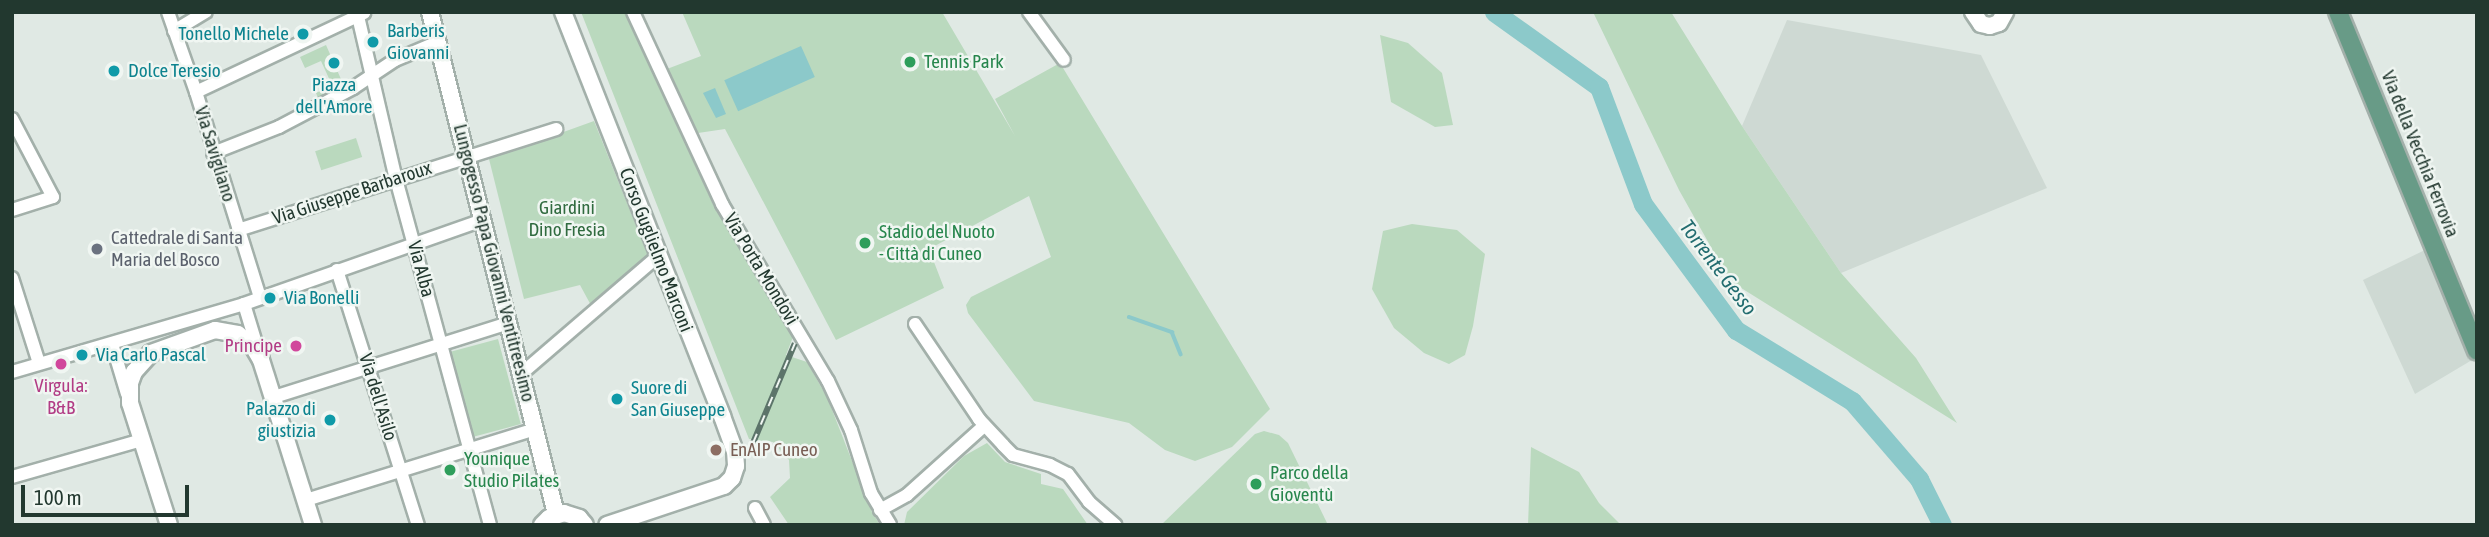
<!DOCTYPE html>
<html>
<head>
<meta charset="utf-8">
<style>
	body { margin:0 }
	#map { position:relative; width:2489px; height:537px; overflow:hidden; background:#e0e9e4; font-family:"Asap Condensed",sans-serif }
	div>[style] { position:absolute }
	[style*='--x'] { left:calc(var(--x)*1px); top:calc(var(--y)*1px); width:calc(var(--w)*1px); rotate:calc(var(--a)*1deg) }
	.built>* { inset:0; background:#ced9d3 }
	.green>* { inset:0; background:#bad9be; transform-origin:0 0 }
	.water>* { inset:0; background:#8cc9ca; transform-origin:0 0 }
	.stream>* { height:3.5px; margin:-1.75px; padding:0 1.75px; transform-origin:1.75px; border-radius:1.75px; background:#8cc9ca }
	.river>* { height:19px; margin:-9.5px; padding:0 9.5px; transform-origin:9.5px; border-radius:9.5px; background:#8cc9ca }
	.roads { filter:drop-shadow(2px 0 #a3b0aa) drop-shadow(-2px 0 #a3b0aa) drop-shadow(0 2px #a3b0aa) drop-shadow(0 -2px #a3b0aa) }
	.street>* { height:12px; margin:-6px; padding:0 6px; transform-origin:6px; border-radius:6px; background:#fff }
	.secondary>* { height:16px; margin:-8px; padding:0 8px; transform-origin:8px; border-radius:8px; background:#fff }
	.primary>* { height:18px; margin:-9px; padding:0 9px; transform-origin:9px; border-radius:9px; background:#689b87 }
	.rail>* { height:6px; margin-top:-3px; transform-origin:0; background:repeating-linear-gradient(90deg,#f0f6f2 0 10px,#5c746a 0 20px); box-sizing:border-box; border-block:2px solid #5c746a }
	.dots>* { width:19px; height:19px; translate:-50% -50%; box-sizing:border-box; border:4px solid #f0f6f2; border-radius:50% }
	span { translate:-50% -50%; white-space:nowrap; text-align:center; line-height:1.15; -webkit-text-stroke:5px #f0f6f2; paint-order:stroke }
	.culture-label { font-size:19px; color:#0d838f }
	.left { translate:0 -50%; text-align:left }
	.right { translate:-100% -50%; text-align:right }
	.leisure-label { font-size:19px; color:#27864d }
	.street-label { font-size:19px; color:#22382f }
	.park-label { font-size:19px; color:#306b3f }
	.worship-label { font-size:19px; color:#5b616d }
	.hotel-label { font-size:19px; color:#b23c85 }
	.education-label { font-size:19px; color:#785e54 }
	.water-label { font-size:21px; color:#226c6f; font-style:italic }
	.frame { position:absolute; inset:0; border:14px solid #22382f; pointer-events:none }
	.scale { position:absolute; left:21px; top:485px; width:168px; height:32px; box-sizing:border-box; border:4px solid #22382f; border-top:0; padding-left:9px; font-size:21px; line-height:24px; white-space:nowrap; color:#22382f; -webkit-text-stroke:5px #f0f6f2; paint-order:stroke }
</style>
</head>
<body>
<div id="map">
	<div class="built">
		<i style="clip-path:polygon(1787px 20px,1981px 55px,2047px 188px,1841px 273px,1742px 126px)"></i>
		<i style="clip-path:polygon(2427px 249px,2472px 360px,2415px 394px,2363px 280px)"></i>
	</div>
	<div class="green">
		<i style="clip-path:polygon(581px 12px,626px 12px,713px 204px,793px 337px,786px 355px,807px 362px,827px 397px,872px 512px,880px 525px,789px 525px,770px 497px,790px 478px,789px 460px,773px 442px,749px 439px)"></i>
		<i style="clip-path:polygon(682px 12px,942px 12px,1015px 136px,995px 99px,1060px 63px,1270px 409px,1232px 447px,1195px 461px,1165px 450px,1129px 423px,1034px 401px,968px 313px,966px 305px,971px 297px,1051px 257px,1029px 196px,929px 249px,944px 288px,836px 340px,725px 129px,698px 133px,667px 69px,701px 56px)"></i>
		<i style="clip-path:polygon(1593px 12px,1671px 12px,1742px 126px,1841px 273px,1916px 358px,1957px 423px,1730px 281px,1679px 190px)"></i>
		<i style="clip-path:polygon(1380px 35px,1408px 43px,1442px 73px,1453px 125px,1435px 127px,1391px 102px)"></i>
		<i style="clip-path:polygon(326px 45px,344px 86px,318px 98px,316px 93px,332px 85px,321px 61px,305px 68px,300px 57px)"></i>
		<i style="clip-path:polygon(594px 121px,649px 258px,593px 309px,580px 285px,524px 299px,489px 159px)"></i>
		<i style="left:356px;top:138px;width:20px;height:43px;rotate:72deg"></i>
		<i style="clip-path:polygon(1412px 224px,1457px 230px,1485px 254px,1473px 326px,1465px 355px,1449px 364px,1424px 353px,1394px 328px,1372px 289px,1383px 231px)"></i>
		<i style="left:498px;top:339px;width:88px;height:49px;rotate:75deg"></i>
		<i style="clip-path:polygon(1264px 431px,1279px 435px,1288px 443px,1328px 525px,1161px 525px,1255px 434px)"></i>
		<i style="clip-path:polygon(987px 443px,1005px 462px,1041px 474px,1041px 484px,1063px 489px,1088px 525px,904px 525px,907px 512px,964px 456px)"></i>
		<i style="clip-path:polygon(1531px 447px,1579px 472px,1599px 503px,1621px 525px,1528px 525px)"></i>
	</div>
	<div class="water">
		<i style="left:801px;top:46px;width:34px;height:84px;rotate:66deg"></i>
		<i style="clip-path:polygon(715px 88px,726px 114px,716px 118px,703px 93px)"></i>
	</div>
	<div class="stream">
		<i style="--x:1129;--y:317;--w:46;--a:19.2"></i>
		<i style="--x:1172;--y:332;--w:24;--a:68"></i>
	</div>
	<div class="river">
		<i style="--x:1494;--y:12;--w:129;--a:35.5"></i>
		<i style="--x:1599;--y:87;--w:125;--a:69.4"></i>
		<i style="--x:1643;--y:204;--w:157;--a:53.6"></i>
		<i style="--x:1736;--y:330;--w:136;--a:31.5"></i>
		<i style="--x:1852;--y:401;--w:103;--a:49.3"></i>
		<i style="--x:1919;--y:479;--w:51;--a:63.4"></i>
	</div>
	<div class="roads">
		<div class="street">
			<i style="--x:168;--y:12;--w:85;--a:70.7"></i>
			<i style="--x:196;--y:92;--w:215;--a:72.7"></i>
			<i style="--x:357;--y:12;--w:171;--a:76.9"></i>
			<i style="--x:396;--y:179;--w:359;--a:74.8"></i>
			<i style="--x:633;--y:12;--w:212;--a:65.1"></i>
			<i style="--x:722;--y:204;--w:206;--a:59.1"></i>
			<i style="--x:828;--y:381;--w:54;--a:64.9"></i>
			<i style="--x:851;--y:430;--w:66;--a:72.4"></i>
			<i style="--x:871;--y:493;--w:37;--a:59"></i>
			<i style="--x:1029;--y:12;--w:59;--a:53.9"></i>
			<i style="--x:174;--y:31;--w:37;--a:-31"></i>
			<i style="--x:196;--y:92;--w:186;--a:-25.2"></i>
			<i style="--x:12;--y:119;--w:88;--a:62.3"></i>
			<i style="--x:53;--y:197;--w:43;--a:162.4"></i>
			<i style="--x:213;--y:153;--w:71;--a:-21.5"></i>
			<i style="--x:279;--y:127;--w:84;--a:-27.8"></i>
			<i style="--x:353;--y:88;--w:50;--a:-33.7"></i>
			<i style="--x:395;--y:60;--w:47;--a:-22.7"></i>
			<i style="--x:238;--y:230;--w:334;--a:-17.6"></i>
			<i style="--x:337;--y:270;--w:268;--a:72.4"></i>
			<i style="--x:12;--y:278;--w:89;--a:72.4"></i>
			<i style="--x:244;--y:304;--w:51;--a:73"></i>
			<i style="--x:915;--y:324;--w:115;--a:56"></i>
			<i style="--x:979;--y:419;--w:35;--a:47"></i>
			<i style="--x:1003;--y:445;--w:14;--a:45"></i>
			<i style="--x:1013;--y:455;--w:38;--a:15"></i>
			<i style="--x:1050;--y:465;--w:20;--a:27"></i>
			<i style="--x:1068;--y:474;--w:35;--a:53"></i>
			<i style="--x:1089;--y:502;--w:35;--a:41"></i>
			<i style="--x:112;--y:344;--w:52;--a:73.3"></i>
			<i style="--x:12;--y:372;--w:242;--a:-16.3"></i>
			<i style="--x:244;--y:304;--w:252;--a:-19.4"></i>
			<i style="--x:521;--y:374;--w:181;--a:-40.7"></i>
			<i style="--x:274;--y:397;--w:246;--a:-17.5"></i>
			<i style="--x:12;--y:477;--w:135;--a:-15.9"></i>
			<i style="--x:306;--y:500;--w:241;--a:-17.2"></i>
			<i style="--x:755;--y:508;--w:19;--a:62"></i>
			<i style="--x:880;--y:510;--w:31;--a:-29"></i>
			<i style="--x:907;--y:495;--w:103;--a:-41.9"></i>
		</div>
		<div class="secondary">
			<i style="--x:430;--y:12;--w:518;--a:75.91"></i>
			<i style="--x:563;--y:12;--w:434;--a:68.5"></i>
			<i style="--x:722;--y:416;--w:37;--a:70"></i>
			<i style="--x:735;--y:451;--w:15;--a:86"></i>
			<i style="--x:736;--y:466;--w:13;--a:108"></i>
			<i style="--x:732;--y:478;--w:11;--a:135"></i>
			<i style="--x:724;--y:486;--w:123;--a:161.6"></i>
			<i style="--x:1973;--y:12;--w:14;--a:56"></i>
			<i style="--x:1981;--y:24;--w:9;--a:13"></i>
			<i style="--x:1990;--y:26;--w:9;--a:-18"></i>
			<i style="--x:1999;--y:23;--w:13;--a:-61"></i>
			<i style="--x:169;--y:525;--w:128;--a:-107.7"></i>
			<i style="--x:130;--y:403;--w:20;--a:-90"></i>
			<i style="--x:130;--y:383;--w:12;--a:-70"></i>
			<i style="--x:134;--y:372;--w:25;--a:-48"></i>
			<i style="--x:151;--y:353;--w:68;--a:-19.8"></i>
			<i style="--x:215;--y:330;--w:23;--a:10"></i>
			<i style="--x:238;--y:334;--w:21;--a:41"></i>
			<i style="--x:254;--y:348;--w:14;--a:60"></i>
			<i style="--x:261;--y:360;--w:173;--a:72.5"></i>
			<i style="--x:542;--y:525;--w:10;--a:-45"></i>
			<i style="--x:549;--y:518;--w:16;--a:-18"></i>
			<i style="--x:564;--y:513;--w:16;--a:18"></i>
			<i style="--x:579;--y:518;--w:9;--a:49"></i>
		</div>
		<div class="primary">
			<i style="--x:2338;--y:12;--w:366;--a:67.7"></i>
		</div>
	</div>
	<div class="rail">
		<i style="--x:753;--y:443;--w:108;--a:-67.2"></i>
	</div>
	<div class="dots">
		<i style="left:303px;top:34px;background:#0f9aa8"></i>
		<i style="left:373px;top:42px;background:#0f9aa8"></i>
		<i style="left:910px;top:62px;background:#2e9e5b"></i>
		<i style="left:334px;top:63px;background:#0f9aa8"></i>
		<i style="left:114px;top:71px;background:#0f9aa8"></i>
		<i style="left:865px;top:243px;background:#2e9e5b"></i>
		<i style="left:97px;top:249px;background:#6b7280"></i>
		<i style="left:270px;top:298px;background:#0f9aa8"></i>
		<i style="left:296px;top:346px;background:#d1479c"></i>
		<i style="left:82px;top:355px;background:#0f9aa8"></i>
		<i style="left:61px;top:364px;background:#d1479c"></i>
		<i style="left:617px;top:399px;background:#0f9aa8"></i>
		<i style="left:330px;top:420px;background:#0f9aa8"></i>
		<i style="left:716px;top:450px;background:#8d6e63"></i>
		<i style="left:450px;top:470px;background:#2e9e5b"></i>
		<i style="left:1256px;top:484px;background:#2e9e5b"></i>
	</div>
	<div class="culture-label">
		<span class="left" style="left:387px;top:42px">Barberis<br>Giovanni</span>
		<span class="right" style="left:289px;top:34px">Tonello Michele</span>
		<span class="left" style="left:128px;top:71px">Dolce Teresio</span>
		<span style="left:334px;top:96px">Piazza<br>dell'Amore</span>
		<span class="left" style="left:284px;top:298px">Via Bonelli</span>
		<span class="left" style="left:96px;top:355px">Via Carlo Pascal</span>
		<span class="left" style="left:631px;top:399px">Suore di<br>San Giuseppe</span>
		<span class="right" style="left:316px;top:420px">Palazzo di<br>giustizia</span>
	</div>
	<div class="leisure-label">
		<span class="left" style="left:924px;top:62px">Tennis Park</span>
		<span class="left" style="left:879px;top:243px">Stadio del Nuoto<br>- Città di Cuneo</span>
		<span class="left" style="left:464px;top:470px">Younique<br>Studio Pilates</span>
		<span class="left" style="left:1270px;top:484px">Parco della<br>Gioventù</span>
	</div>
	<div class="street-label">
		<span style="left:215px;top:154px;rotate:73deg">Via Savigliano</span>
		<span style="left:2420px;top:154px;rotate:68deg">Via della Vecchia Ferrovia</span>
		<span style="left:352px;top:193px;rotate:-18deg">Via Giuseppe Barbaroux</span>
		<span style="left:656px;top:250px;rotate:69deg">Corso Guglielmo Marconi</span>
		<span style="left:494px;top:263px;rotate:76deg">Lungogesso Papa Giovanni Ventitreesimo</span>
		<span style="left:421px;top:269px;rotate:75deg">Via Alba</span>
		<span style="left:761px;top:269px;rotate:59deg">Via Porta Mondovì</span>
		<span style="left:378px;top:397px;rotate:73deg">Via dell'Asilo</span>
	</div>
	<div class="park-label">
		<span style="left:567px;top:219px">Giardini<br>Dino Fresia</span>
	</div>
	<div class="worship-label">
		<span class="left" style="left:111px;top:249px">Cattedrale di Santa<br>Maria del Bosco</span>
	</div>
	<div class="hotel-label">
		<span class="right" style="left:282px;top:346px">Principe</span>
		<span style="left:61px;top:397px">Virgula:<br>B&amp;B</span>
	</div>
	<div class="education-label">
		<span class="left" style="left:730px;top:450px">EnAIP Cuneo</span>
	</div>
	<div class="water-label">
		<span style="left:1719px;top:267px;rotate:53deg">Torrente Gesso</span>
	</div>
	<div class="frame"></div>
	<div class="scale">100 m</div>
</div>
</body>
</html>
